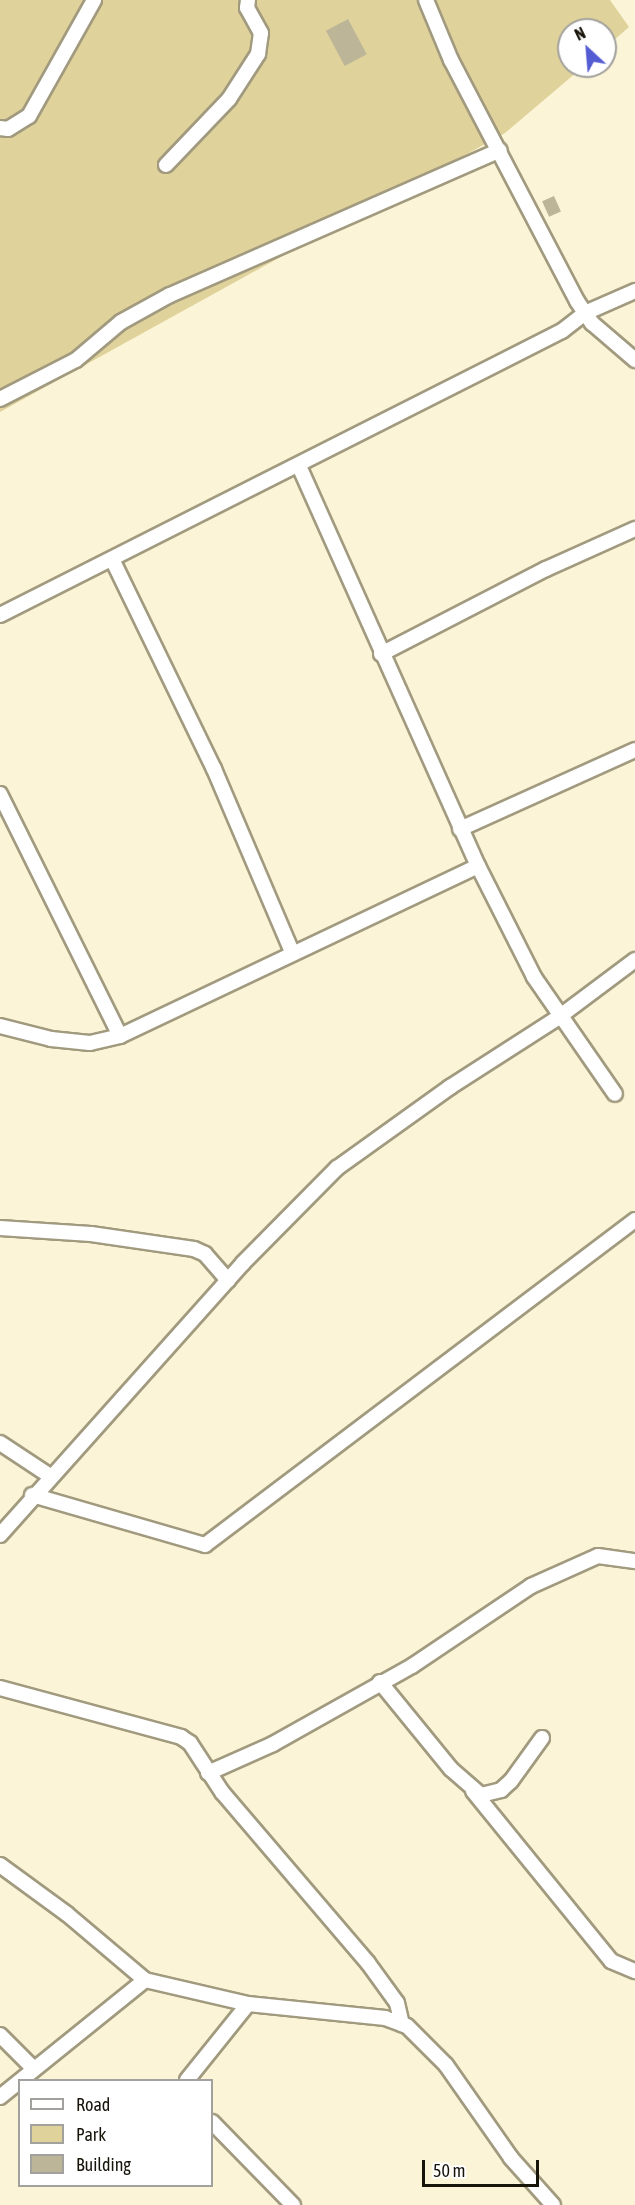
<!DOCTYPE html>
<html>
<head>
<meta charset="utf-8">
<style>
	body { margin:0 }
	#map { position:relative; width:635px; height:2205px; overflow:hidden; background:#fbf4d6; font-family:"Asap Condensed",sans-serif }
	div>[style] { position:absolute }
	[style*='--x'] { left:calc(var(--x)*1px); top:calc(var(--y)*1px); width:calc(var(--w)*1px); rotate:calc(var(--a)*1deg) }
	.green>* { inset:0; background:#e0d29b }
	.building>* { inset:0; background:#bcb598; transform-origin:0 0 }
	.roads { filter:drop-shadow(2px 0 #a19a7f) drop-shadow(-2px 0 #a19a7f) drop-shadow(0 2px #a19a7f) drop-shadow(0 -2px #a19a7f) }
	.minor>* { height:14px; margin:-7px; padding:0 7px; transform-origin:7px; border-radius:7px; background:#fff }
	span { translate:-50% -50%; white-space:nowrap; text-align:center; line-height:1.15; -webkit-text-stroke:4.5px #fff; paint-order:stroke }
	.legend { position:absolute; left:18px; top:2079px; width:195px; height:108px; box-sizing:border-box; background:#fff; border:2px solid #a2a19d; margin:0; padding:8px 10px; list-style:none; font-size:18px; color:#17140a }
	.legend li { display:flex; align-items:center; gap:12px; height:30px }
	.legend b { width:30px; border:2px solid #a2a19d }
	.north { position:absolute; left:557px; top:18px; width:60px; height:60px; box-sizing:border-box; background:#fff; border:2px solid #a2a19d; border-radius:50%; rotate:334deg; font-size:16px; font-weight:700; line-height:24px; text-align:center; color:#17140a }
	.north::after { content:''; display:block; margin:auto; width:21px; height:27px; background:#545cd3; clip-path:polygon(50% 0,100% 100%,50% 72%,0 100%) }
	.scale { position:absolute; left:422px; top:2160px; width:117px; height:27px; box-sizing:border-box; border:3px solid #17140a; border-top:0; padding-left:8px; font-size:18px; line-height:21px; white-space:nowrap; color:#17140a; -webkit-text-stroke:4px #fff; paint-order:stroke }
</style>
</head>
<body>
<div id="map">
	<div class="green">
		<i style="clip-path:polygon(0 0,610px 0,629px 27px,605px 48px,605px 30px,569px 30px,569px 66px,584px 66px,505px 133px,0 412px)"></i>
	</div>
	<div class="building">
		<i style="left:348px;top:19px;width:40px;height:25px;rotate:62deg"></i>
		<i style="left:554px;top:196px;width:17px;height:13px;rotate:66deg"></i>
	</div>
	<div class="roads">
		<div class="minor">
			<i style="--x:426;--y:0;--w:65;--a:67.4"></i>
			<i style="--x:451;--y:60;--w:272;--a:62.4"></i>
			<i style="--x:577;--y:301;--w:27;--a:56"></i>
			<i style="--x:592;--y:323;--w:57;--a:40.7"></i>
			<i style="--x:0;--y:128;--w:8;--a:7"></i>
			<i style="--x:8;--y:129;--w:25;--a:-32"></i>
			<i style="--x:29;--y:116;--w:133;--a:-60.7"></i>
			<i style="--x:166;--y:165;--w:91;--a:-46.3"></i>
			<i style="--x:229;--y:99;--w:54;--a:-57.2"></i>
			<i style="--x:258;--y:54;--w:21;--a:-82"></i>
			<i style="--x:261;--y:33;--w:29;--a:-119"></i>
			<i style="--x:247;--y:8;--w:8;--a:-83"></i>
			<i style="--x:0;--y:399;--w:85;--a:-27.2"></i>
			<i style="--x:76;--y:360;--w:59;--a:-40.2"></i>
			<i style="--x:121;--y:322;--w:56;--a:-28.9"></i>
			<i style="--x:170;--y:295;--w:360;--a:-23.7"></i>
			<i style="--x:299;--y:466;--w:438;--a:65.9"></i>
			<i style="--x:478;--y:866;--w:124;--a:63.2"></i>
			<i style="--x:534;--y:977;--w:142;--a:55.3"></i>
			<i style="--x:113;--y:561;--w:231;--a:64.1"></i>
			<i style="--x:214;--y:769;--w:199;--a:66.9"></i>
			<i style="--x:0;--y:615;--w:630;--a:-26.81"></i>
			<i style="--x:562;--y:331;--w:29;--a:-38"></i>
			<i style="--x:585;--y:313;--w:55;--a:-23.7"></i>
			<i style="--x:381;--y:654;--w:186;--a:-27.3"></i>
			<i style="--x:546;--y:569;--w:98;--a:-24.2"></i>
			<i style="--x:0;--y:794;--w:270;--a:63.6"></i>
			<i style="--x:120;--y:1036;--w:396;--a:-25.4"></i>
			<i style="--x:460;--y:829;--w:192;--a:-24.3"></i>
			<i style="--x:0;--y:1026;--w:53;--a:14.3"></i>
			<i style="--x:51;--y:1039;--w:39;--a:6"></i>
			<i style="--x:90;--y:1043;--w:31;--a:-13"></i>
			<i style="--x:0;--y:1228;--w:91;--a:3.8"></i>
			<i style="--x:91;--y:1234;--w:104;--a:8.3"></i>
			<i style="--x:194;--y:1249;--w:12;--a:24"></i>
			<i style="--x:205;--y:1254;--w:35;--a:49"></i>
			<i style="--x:0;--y:1443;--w:60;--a:33.4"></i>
			<i style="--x:32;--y:1495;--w:180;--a:16.1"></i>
			<i style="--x:205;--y:1545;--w:539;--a:-37.08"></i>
			<i style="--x:0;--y:1535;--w:365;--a:-48.2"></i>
			<i style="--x:243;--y:1263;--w:134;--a:-45.3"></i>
			<i style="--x:337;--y:1168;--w:139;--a:-35.6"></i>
			<i style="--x:450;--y:1087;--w:130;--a:-32.7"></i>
			<i style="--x:559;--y:1017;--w:95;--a:-36.9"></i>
			<i style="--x:380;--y:1682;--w:112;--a:50.8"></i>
			<i style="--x:451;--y:1769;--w:40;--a:41"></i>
			<i style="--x:481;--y:1795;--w:21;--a:-14"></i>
			<i style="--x:501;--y:1790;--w:13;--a:-42"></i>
			<i style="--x:511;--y:1781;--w:53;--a:-54.2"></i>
			<i style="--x:0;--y:1688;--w:188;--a:15.1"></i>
			<i style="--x:181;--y:1737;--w:11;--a:34"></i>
			<i style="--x:190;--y:1743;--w:59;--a:56.9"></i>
			<i style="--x:222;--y:1792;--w:225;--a:49.5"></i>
			<i style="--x:368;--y:1963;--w:49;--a:54.1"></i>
			<i style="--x:397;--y:2003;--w:22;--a:77"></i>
			<i style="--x:208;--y:1773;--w:71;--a:-24"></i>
			<i style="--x:273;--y:1744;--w:159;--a:-29.3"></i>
			<i style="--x:412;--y:1666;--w:143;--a:-33.9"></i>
			<i style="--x:531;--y:1586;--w:73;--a:-24.1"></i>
			<i style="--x:598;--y:1556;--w:37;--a:8"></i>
			<i style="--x:473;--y:1791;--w:219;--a:50.9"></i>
			<i style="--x:611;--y:1961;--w:26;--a:23"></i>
			<i style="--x:0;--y:1865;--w:83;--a:36.2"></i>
			<i style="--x:67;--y:1914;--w:102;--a:40.2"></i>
			<i style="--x:145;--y:1980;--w:106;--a:13.1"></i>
			<i style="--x:248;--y:2004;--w:138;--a:5.8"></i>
			<i style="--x:385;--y:2018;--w:23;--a:20"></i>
			<i style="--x:407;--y:2026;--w:55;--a:45"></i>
			<i style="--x:446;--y:2065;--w:113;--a:55"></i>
			<i style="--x:511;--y:2158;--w:63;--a:48.2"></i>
			<i style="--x:0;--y:2035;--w:47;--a:45"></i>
			<i style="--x:187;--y:2080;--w:97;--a:-51.2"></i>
			<i style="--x:0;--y:2097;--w:186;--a:-38.9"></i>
			<i style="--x:212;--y:2122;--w:116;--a:45.7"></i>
		</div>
	</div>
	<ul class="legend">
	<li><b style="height:8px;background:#fff"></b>Road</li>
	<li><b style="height:16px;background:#e0d29b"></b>Park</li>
	<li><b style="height:16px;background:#bcb598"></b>Building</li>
	</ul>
	<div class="north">N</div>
	<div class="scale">50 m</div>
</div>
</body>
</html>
